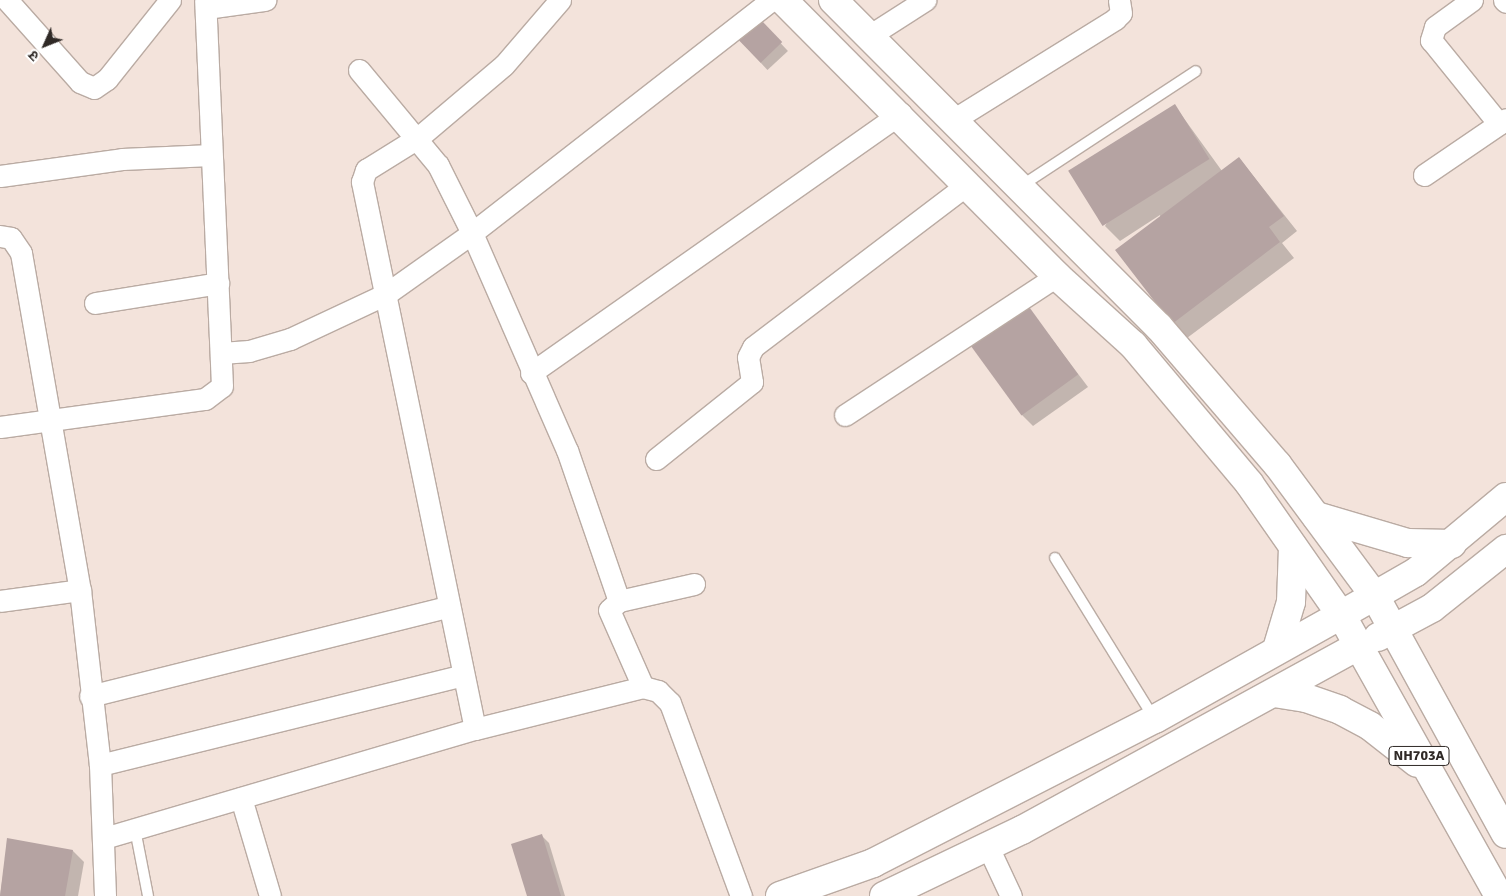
<!DOCTYPE html>
<html>
<head>
<meta charset="utf-8">
<style>
	body { margin:0 }
	#map { position:relative; width:1506px; height:896px; overflow:hidden; background:#f3e3db; font-family:Signika,"Noto Sans Devanagari",sans-serif }
	div>[style] { position:absolute }
	[style*='--x'] { left:calc(var(--x)*1px); top:calc(var(--y)*1px); width:calc(var(--w)*1px); rotate:calc(var(--a)*1deg) }
	.shadow>* { inset:0; background:#0003; transform-origin:0 0 }
	.building>* { inset:0; background:#b5a3a2; transform-origin:0 0 }
	.roads { filter:drop-shadow(1px 0 #baaba3) drop-shadow(-1px 0 #baaba3) drop-shadow(0 1px #baaba3) drop-shadow(0 -1px #baaba3) }
	.lane>* { height:10px; margin:-5px; padding:0 5px; transform-origin:5px; border-radius:5px; background:#fff }
	.street>* { height:21px; margin:-10.5px; padding:0 10.5px; transform-origin:10.5px; border-radius:10.5px; background:#fff }
	.primary>* { height:28px; margin:-14px; padding:0 14px; transform-origin:14px; border-radius:14px; background:#fff }
	.highway>* { height:28px; margin:-14px; padding:0 14px; transform-origin:14px; border-radius:14px; background:#fff }
	span { translate:-50% -50%; white-space:nowrap; text-align:center; line-height:1.15; -webkit-text-stroke:4px #fff; paint-order:stroke }
	.shield-label span { padding:1px 4px; background:#fff; border:1px solid; border-radius:4px; -webkit-text-stroke-width:0 }
	.shield-label { font-size:14px; color:#2f2926; font-weight:700 }
	.north { position:absolute; left:20px; top:20px; width:50px; height:50px; -webkit-text-stroke:4px #fff; paint-order:stroke; rotate:226deg; font-size:14px; font-weight:700; line-height:20px; text-align:center; color:#2f2926 }
	.north::after { content:''; display:block; margin:auto; width:18px; height:22px; background:#2f2926; clip-path:polygon(50% 0,100% 100%,50% 72%,0 100%) }
</style>
</head>
<body>
<div id="map">
	<div class="shadow">
		<i style="left:760px;top:21px;width:41px;height:28px;rotate:47deg"></i>
		<i style="clip-path:polygon(1175px 106px,1222px 171px,1239px 158px,1297px 231px,1282px 243px,1294px 258px,1187px 338px,1173px 324px,1160px 215px,1120px 241px,1105px 226px)"></i>
		<i style="clip-path:polygon(1027px 306px,1088px 387px,1033px 426px,1022px 415px)"></i>
		<i style="clip-path:polygon(541px 835px,549px 843px,565px 896px,528px 896px)"></i>
		<i style="clip-path:polygon(8px 839px,73px 851px,84px 862px,78px 896px,0 896px)"></i>
	</div>
	<div class="building">
		<i style="left:760px;top:19px;width:32px;height:30px;rotate:46deg"></i>
		<i style="left:1175px;top:104px;width:65px;height:126px;rotate:58deg"></i>
		<i style="clip-path:polygon(1239px 157px,1284px 216px,1269px 227px,1280px 242px,1172px 324px,1115px 250px)"></i>
		<i style="left:1027px;top:304px;width:87px;height:70px;rotate:54deg"></i>
		<i style="clip-path:polygon(542px 834px,561px 896px,527px 896px,511px 844px)"></i>
		<i style="clip-path:polygon(7px 838px,73px 850px,65px 896px,0 896px)"></i>
	</div>
	<div class="roads">
		<div class="lane">
			<i style="--x:1021;--y:186;--w:209;--a:-33.3"></i>
			<i style="--x:1055;--y:558;--w:188;--a:58.3"></i>
			<i style="--x:135;--y:829;--w:68;--a:79"></i>
		</div>
		<div class="street">
			<i style="--x:7;--y:0;--w:110;--a:48.3"></i>
			<i style="--x:80;--y:82;--w:15;--a:23"></i>
			<i style="--x:94;--y:88;--w:16;--a:-35"></i>
			<i style="--x:107;--y:79;--w:101;--a:-51.4"></i>
			<i style="--x:1472;--y:0;--w:46;--a:143.9"></i>
			<i style="--x:1435;--y:27;--w:14;--a:107"></i>
			<i style="--x:1431;--y:40;--w:108;--a:51"></i>
			<i style="--x:1504;--y:0;--w:3;--a:45"></i>
			<i style="--x:206;--y:8;--w:60;--a:-7.7"></i>
			<i style="--x:869;--y:36;--w:67;--a:-32.7"></i>
			<i style="--x:359;--y:70;--w:124;--a:50.3"></i>
			<i style="--x:438;--y:165;--w:76;--a:63.4"></i>
			<i style="--x:472;--y:233;--w:237;--a:66.4"></i>
			<i style="--x:567;--y:450;--w:160;--a:71"></i>
			<i style="--x:619;--y:601;--w:13;--a:138"></i>
			<i style="--x:609;--y:610;--w:84;--a:66.2"></i>
			<i style="--x:953;--y:120;--w:191;--a:-31.9"></i>
			<i style="--x:1115;--y:19;--w:8;--a:-45"></i>
			<i style="--x:1121;--y:13;--w:13;--a:-99"></i>
			<i style="--x:1424;--y:175;--w:99;--a:-34.3"></i>
			<i style="--x:0;--y:176;--w:123;--a:-7.9"></i>
			<i style="--x:122;--y:159;--w:89;--a:-2.6"></i>
			<i style="--x:0;--y:236;--w:11;--a:10"></i>
			<i style="--x:11;--y:238;--w:18;--a:56"></i>
			<i style="--x:21;--y:253;--w:342;--a:80.1"></i>
			<i style="--x:80;--y:590;--w:176;--a:83.5"></i>
			<i style="--x:100;--y:765;--w:131;--a:87.8"></i>
			<i style="--x:95;--y:303;--w:125;--a:-9.2"></i>
			<i style="--x:221;--y:353;--w:28;--a:-4"></i>
			<i style="--x:249;--y:351;--w:43;--a:-16.3"></i>
			<i style="--x:290;--y:339;--w:106;--a:-25.1"></i>
			<i style="--x:386;--y:294;--w:105;--a:-35.3"></i>
			<i style="--x:472;--y:233;--w:379;--a:-37.9"></i>
			<i style="--x:531;--y:373;--w:452;--a:-35.1"></i>
			<i style="--x:845;--y:415;--w:254;--a:-33.3"></i>
			<i style="--x:0;--y:427;--w:207;--a:-7.8"></i>
			<i style="--x:205;--y:399;--w:21;--a:-37"></i>
			<i style="--x:222;--y:386;--w:386;--a:-92.5"></i>
			<i style="--x:656;--y:459;--w:123;--a:-38.7"></i>
			<i style="--x:752;--y:382;--w:25;--a:-99"></i>
			<i style="--x:748;--y:357;--w:11;--a:-63"></i>
			<i style="--x:753;--y:347;--w:270;--a:-37.2"></i>
			<i style="--x:0;--y:601;--w:81;--a:-7.8"></i>
			<i style="--x:619;--y:601;--w:77;--a:-12.8"></i>
			<i style="--x:90;--y:696;--w:368;--a:-14"></i>
			<i style="--x:475;--y:729;--w:559;--a:-101.67"></i>
			<i style="--x:362;--y:182;--w:13;--a:-72"></i>
			<i style="--x:366;--y:170;--w:62;--a:-31.9"></i>
			<i style="--x:419;--y:137;--w:111;--a:-40.3"></i>
			<i style="--x:504;--y:65;--w:86;--a:-49.3"></i>
			<i style="--x:100;--y:765;--w:374;--a:-13.9"></i>
			<i style="--x:241;--y:798;--w:102;--a:73.5"></i>
			<i style="--x:104;--y:838;--w:387;--a:-16.4"></i>
			<i style="--x:475;--y:729;--w:173;--a:-14"></i>
			<i style="--x:643;--y:687;--w:16;--a:15"></i>
			<i style="--x:658;--y:691;--w:17;--a:45"></i>
			<i style="--x:670;--y:703;--w:206;--a:69.8"></i>
			<i style="--x:988;--y:847;--w:54;--a:64.9"></i>
		</div>
		<div class="primary">
			<i style="--x:833;--y:0;--w:462;--a:45.1"></i>
			<i style="--x:1159;--y:327;--w:181;--a:49.3"></i>
			<i style="--x:1277;--y:464;--w:167;--a:53.5"></i>
			<i style="--x:1277;--y:649;--w:49;--a:-73.4"></i>
			<i style="--x:1291;--y:602;--w:55;--a:-87.9"></i>
			<i style="--x:780;--y:896;--w:99;--a:-19.5"></i>
			<i style="--x:873;--y:863;--w:317;--a:-27.1"></i>
			<i style="--x:1155;--y:719;--w:213;--a:-29.2"></i>
			<i style="--x:1341;--y:615;--w:161;--a:-124.9"></i>
			<i style="--x:1249;--y:483;--w:180;--a:-130"></i>
			<i style="--x:1133;--y:345;--w:103;--a:-137.8"></i>
			<i style="--x:1057;--y:276;--w:389;--a:-134.8"></i>
			<i style="--x:884;--y:896;--w:153;--a:-25.6"></i>
			<i style="--x:1022;--y:830;--w:383;--a:-28.7"></i>
		</div>
		<div class="highway">
			<i style="--x:1316;--y:516;--w:96;--a:16.4"></i>
			<i style="--x:1408;--y:543;--w:44;--a:1.3"></i>
			<i style="--x:1376;--y:598;--w:269;--a:61.2"></i>
			<i style="--x:1378;--y:637;--w:61;--a:-28.2"></i>
			<i style="--x:1432;--y:608;--w:95;--a:-38.6"></i>
			<i style="--x:1274;--y:693;--w:32;--a:9"></i>
			<i style="--x:1306;--y:698;--w:36;--a:19"></i>
			<i style="--x:1340;--y:710;--w:34;--a:28"></i>
			<i style="--x:1370;--y:726;--w:60;--a:38.2"></i>
			<i style="--x:1499;--y:896;--w:322;--a:-119.3"></i>
			<i style="--x:1341;--y:615;--w:86;--a:-29.8"></i>
			<i style="--x:1416;--y:572;--w:117;--a:-39.8"></i>
		</div>
	</div>
	<div class="shield-label">
		<span style="left:1419px;top:756px">NH703A</span>
	</div>
	<div class="north">उ</div>
</div>
</body>
</html>
